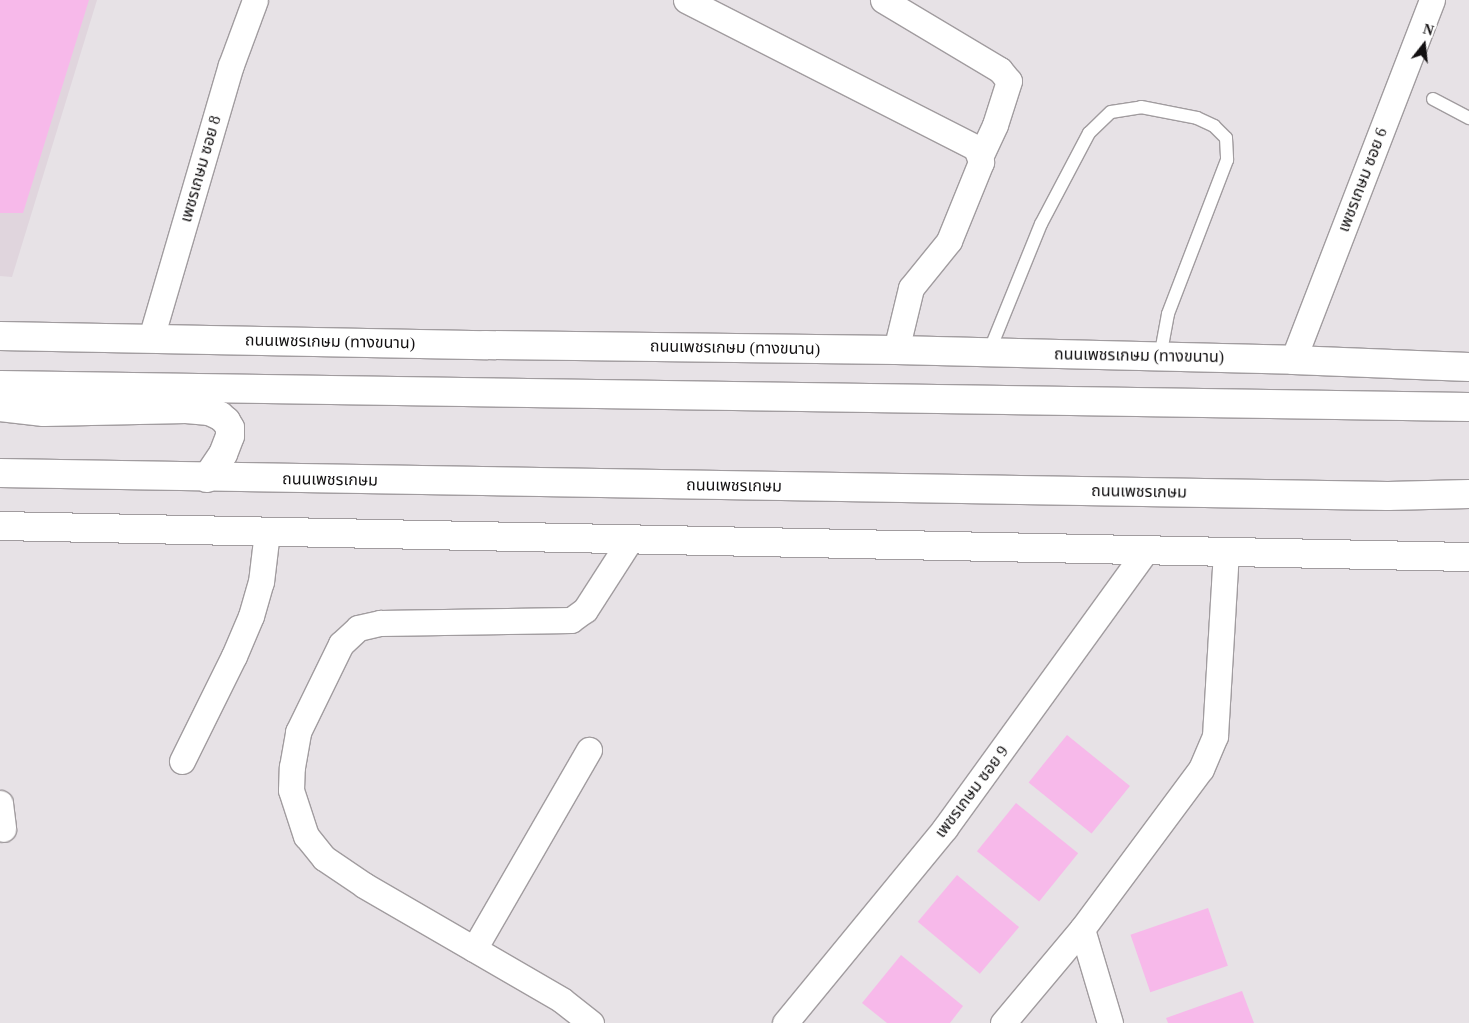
<!DOCTYPE html>
<html>
<head>
<meta charset="utf-8">
<style>
	body { margin:0 }
	#map { position:relative; width:1469px; height:1023px; overflow:hidden; background:#e7e2e6; font-family:"Times New Roman","Noto Sans Thai",serif }
	div>[style] { position:absolute }
	[style*='--x'] { left:calc(var(--x)*1px); top:calc(var(--y)*1px); width:calc(var(--w)*1px); rotate:calc(var(--a)*1deg) }
	.built>* { inset:0; background:#e0d5dd }
	.building>* { inset:0; background:#f7b9ea; transform-origin:0 0 }
	.roads { filter:drop-shadow(1px 0 #a19c9f) drop-shadow(-1px 0 #a19c9f) drop-shadow(0 1px #a19c9f) drop-shadow(0 -1px #a19c9f) }
	.lane>* { height:12px; margin:-6px; padding:0 6px; transform-origin:6px; border-radius:6px; background:#fff }
	.street>* { height:25px; margin:-12.5px; padding:0 12.5px; transform-origin:12.5px; border-radius:12.5px; background:#fff }
	.secondary>* { height:28px; margin:-14px; padding:0 14px; transform-origin:14px; border-radius:14px; background:#fff }
	.highway>* { height:28px; margin:-14px; padding:0 14px; transform-origin:14px; border-radius:14px; background:#fff }
	span { translate:-50% -50%; white-space:nowrap; text-align:center; line-height:1.15; -webkit-text-stroke:4px #fff; paint-order:stroke }
	.street-label { font-size:16px; color:#121011 }
	.north { position:absolute; left:1399px; top:20px; width:50px; height:50px; -webkit-text-stroke:4px #fff; paint-order:stroke; rotate:16deg; font-size:14px; font-weight:700; line-height:20px; text-align:center; color:#121011 }
	.north::after { content:''; display:block; margin:auto; width:18px; height:22px; background:#121011; clip-path:polygon(50% 0,100% 100%,50% 72%,0 100%) }
</style>
</head>
<body>
<div id="map">
	<div class="built">
		<i style="clip-path:polygon(0 0,97px 0,12px 277px,0 276px)"></i>
	</div>
	<div class="building">
		<i style="clip-path:polygon(0 0,89px 0,23px 213px,0 213px)"></i>
		<i style="left:1067px;top:735px;width:81px;height:61px;rotate:39deg"></i>
		<i style="left:1016px;top:803px;width:80px;height:62px;rotate:39deg"></i>
		<i style="left:957px;top:875px;width:81px;height:61px;rotate:40deg"></i>
		<i style="left:1208px;top:908px;width:61px;height:82px;rotate:71deg"></i>
		<i style="clip-path:polygon(901px 955px,963px 1006px,950px 1023px,887px 1023px,862px 1003px)"></i>
		<i style="clip-path:polygon(1242px 991px,1254px 1023px,1168px 1023px,1166px 1018px)"></i>
	</div>
	<div class="roads">
		<div class="lane">
			<i style="--x:1433;--y:99;--w:41;--a:27.8"></i>
			<i style="--x:989;--y:352;--w:138;--a:-67.9"></i>
			<i style="--x:1041;--y:224;--w:103;--a:-62.2"></i>
			<i style="--x:1089;--y:133;--w:30;--a:-44"></i>
			<i style="--x:1111;--y:112;--w:30;--a:-9"></i>
			<i style="--x:1141;--y:107;--w:57;--a:11.1"></i>
			<i style="--x:1197;--y:118;--w:19;--a:25"></i>
			<i style="--x:1214;--y:126;--w:17;--a:45"></i>
			<i style="--x:1226;--y:138;--w:22;--a:87"></i>
			<i style="--x:1227;--y:160;--w:165;--a:111"></i>
			<i style="--x:1168;--y:314;--w:44;--a:100.5"></i>
		</div>
		<div class="street">
			<i style="--x:686;--y:0;--w:326;--a:27"></i>
			<i style="--x:976;--y:148;--w:15;--a:70"></i>
			<i style="--x:981;--y:162;--w:85;--a:112.1"></i>
			<i style="--x:949;--y:241;--w:60;--a:129"></i>
			<i style="--x:911;--y:288;--w:64;--a:103.6"></i>
			<i style="--x:883;--y:0;--w:136;--a:30.9"></i>
			<i style="--x:1000;--y:70;--w:14;--a:51"></i>
			<i style="--x:1009;--y:81;--w:46;--a:107.7"></i>
			<i style="--x:995;--y:125;--w:35;--a:115"></i>
			<i style="--x:151;--y:338;--w:284;--a:-73.7"></i>
			<i style="--x:231;--y:65;--w:69;--a:-69.7"></i>
			<i style="--x:1293;--y:360;--w:386;--a:-68.9"></i>
			<i style="--x:182;--y:761;--w:117;--a:-63.7"></i>
			<i style="--x:234;--y:656;--w:43;--a:-67"></i>
			<i style="--x:251;--y:616;--w:35;--a:-74"></i>
			<i style="--x:261;--y:582;--w:50;--a:-83.2"></i>
			<i style="--x:0;--y:803;--w:26;--a:83"></i>
			<i style="--x:1082;--y:929;--w:98;--a:73.4"></i>
			<i style="--x:474;--y:949;--w:230;--a:-60"></i>
			<i style="--x:591;--y:1023;--w:37;--a:-142"></i>
			<i style="--x:562;--y:1000;--w:229;--a:-149.9"></i>
			<i style="--x:364;--y:885;--w:48;--a:-146"></i>
			<i style="--x:324;--y:858;--w:28;--a:-129"></i>
			<i style="--x:306;--y:836;--w:48;--a:-108.1"></i>
			<i style="--x:291;--y:790;--w:23;--a:-88"></i>
			<i style="--x:292;--y:767;--w:36;--a:-80"></i>
			<i style="--x:298;--y:732;--w:98;--a:-64"></i>
			<i style="--x:341;--y:644;--w:23;--a:-43"></i>
			<i style="--x:358;--y:628;--w:23;--a:-13"></i>
			<i style="--x:380;--y:623;--w:191;--a:-0.9"></i>
			<i style="--x:571;--y:620;--w:17;--a:-36"></i>
			<i style="--x:585;--y:610;--w:83;--a:-57.3"></i>
			<i style="--x:785;--y:1023;--w:252;--a:-50.6"></i>
			<i style="--x:945;--y:828;--w:343;--a:-54.1"></i>
			<i style="--x:1003;--y:1023;--w:123;--a:-50"></i>
			<i style="--x:1082;--y:929;--w:199;--a:-53.4"></i>
			<i style="--x:1201;--y:769;--w:36;--a:-67"></i>
			<i style="--x:1215;--y:736;--w:183;--a:-86.6"></i>
		</div>
		<div class="secondary">
			<i style="--x:0;--y:336;--w:485;--a:1.1"></i>
			<i style="--x:485;--y:345;--w:411;--a:0.7"></i>
			<i style="--x:896;--y:350;--w:397;--a:1.4"></i>
			<i style="--x:1293;--y:360;--w:176;--a:2.3"></i>
			<i style="--x:0;--y:526;--w:1469;--a:1.21"></i>
		</div>
		<div class="highway">
			<i style="--x:0;--y:385;--w:1469;--a:0.86"></i>
			<i style="--x:0;--y:407;--w:44;--a:6.5"></i>
			<i style="--x:44;--y:412;--w:142;--a:-1.2"></i>
			<i style="--x:186;--y:409;--w:23;--a:5"></i>
			<i style="--x:209;--y:411;--w:12;--a:24"></i>
			<i style="--x:220;--y:416;--w:8;--a:40"></i>
			<i style="--x:226;--y:421;--w:8;--a:60"></i>
			<i style="--x:230;--y:428;--w:8;--a:90"></i>
			<i style="--x:230;--y:436;--w:19;--a:111"></i>
			<i style="--x:223;--y:454;--w:29;--a:124"></i>
			<i style="--x:0;--y:473;--w:1388;--a:0.95"></i>
			<i style="--x:1388;--y:496;--w:81;--a:-1.4"></i>
		</div>
	</div>
	<div class="street-label">
		<span style="left:201px;top:169px;rotate:-74deg">เพชรเกษม ซอย 8</span>
		<span style="left:1363px;top:180px;rotate:-69deg">เพชรเกษม ซอย 6</span>
		<span style="left:330px;top:342px;rotate:1deg">ถนนเพชรเกษม (ทางขนาน)</span>
		<span style="left:735px;top:348px;rotate:1deg">ถนนเพชรเกษม (ทางขนาน)</span>
		<span style="left:1139px;top:356px;rotate:1deg">ถนนเพชรเกษม (ทางขนาน)</span>
		<span style="left:330px;top:480px;rotate:1deg">ถนนเพชรเกษม</span>
		<span style="left:734px;top:486px;rotate:1deg">ถนนเพชรเกษม</span>
		<span style="left:1139px;top:492px;rotate:1deg">ถนนเพชรเกษม</span>
		<span style="left:972px;top:792px;rotate:-53deg">เพชรเกษม ซอย 9</span>
	</div>
	<div class="north">N</div>
</div>
</body>
</html>
